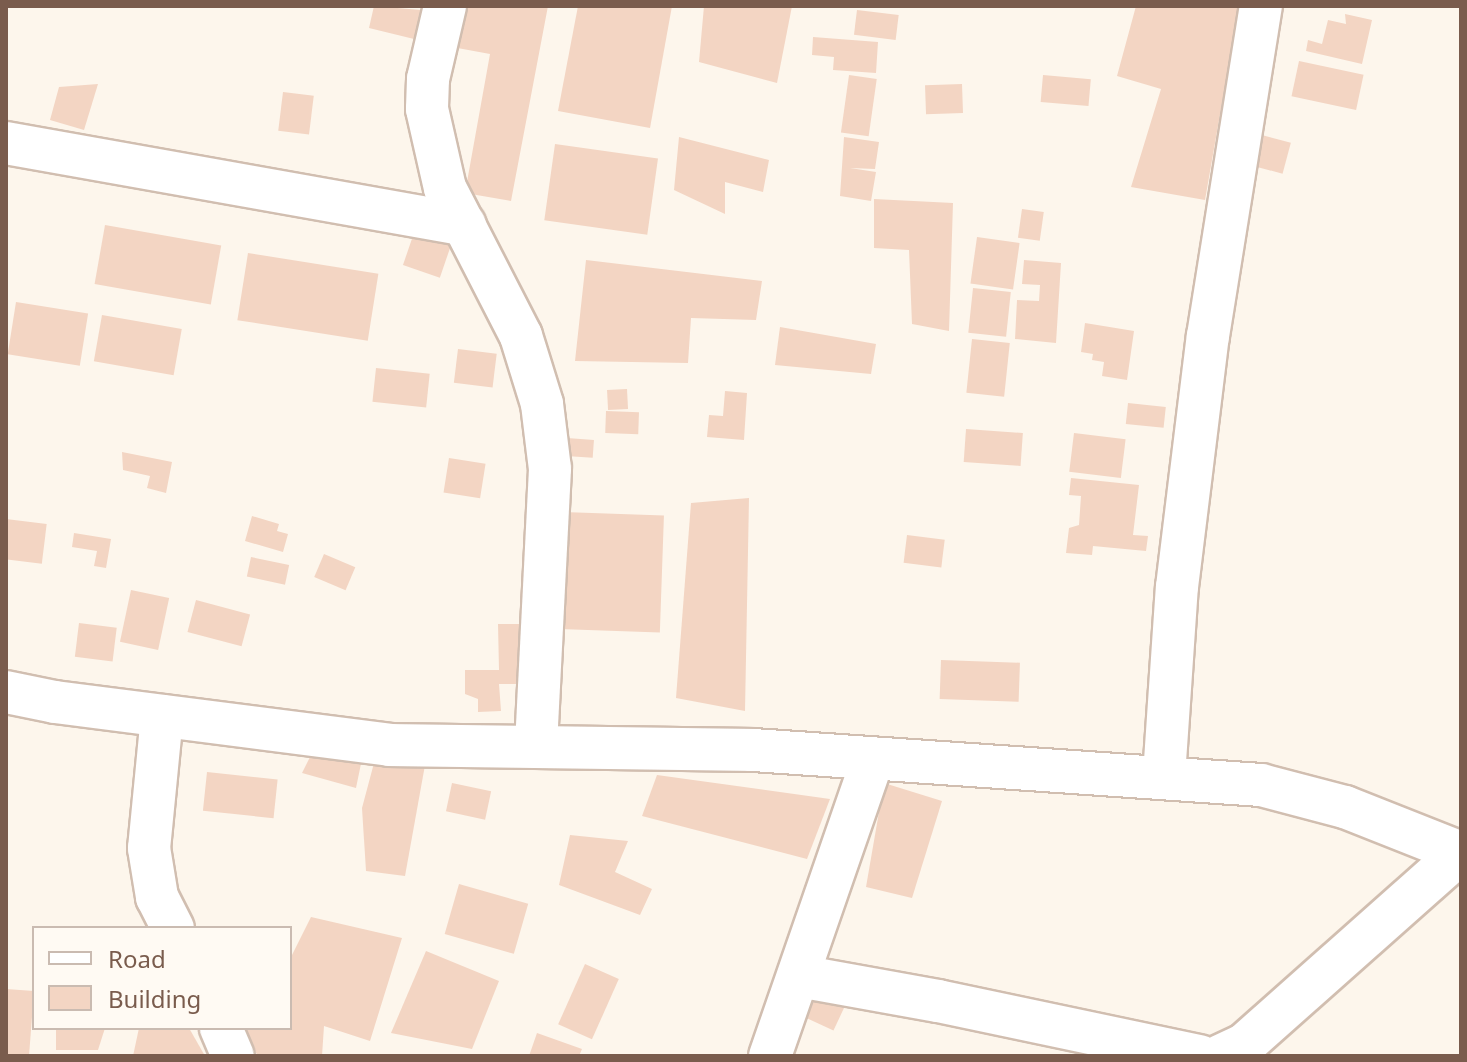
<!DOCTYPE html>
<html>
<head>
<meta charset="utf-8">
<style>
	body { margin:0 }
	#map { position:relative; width:1467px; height:1062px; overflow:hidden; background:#fdf6ec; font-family:"Noto Sans",sans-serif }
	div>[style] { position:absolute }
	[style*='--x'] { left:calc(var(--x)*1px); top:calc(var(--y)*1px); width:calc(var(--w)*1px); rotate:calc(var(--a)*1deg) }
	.building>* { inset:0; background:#f3d5c3; transform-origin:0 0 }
	.roads { filter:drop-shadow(2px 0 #d1beb0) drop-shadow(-2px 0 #d1beb0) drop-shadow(0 2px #d1beb0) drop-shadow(0 -2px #d1beb0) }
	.minor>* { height:42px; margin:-21px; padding:0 21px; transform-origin:21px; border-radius:21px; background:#fff }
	span { translate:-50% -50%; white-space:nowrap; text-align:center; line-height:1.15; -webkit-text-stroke:6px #fffaf3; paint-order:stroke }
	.frame { position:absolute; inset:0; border:8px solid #7a5c4d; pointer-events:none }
	.legend { position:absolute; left:32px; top:926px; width:260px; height:104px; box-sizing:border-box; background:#fffaf3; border:2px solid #cabbb1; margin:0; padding:10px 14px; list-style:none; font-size:24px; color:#7a5c4d }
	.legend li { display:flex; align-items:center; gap:16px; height:40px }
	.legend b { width:40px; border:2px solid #cabbb1 }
</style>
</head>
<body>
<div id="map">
	<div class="building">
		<i style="clip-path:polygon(374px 6px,421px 10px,414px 39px,369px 28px)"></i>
		<i style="clip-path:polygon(464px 6px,548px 6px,511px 201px,465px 193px,490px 54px,452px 47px)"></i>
		<i style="clip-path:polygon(578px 6px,672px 6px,650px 128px,558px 111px)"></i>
		<i style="clip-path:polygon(704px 6px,792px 6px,777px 83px,699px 62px)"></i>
		<i style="clip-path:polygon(1136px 6px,1239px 6px,1205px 200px,1131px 187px,1161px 89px,1117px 76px)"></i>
		<i style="left:857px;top:10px;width:42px;height:25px;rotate:7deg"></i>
		<i style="clip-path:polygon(1345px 14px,1372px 20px,1362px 64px,1306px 51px,1308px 40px,1322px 44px,1328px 20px,1346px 24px)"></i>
		<i style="clip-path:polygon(813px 37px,878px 42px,876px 73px,833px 70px,834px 57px,812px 55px)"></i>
		<i style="left:1299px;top:61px;width:66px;height:36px;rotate:12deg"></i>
		<i style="left:849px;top:75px;width:28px;height:58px;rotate:8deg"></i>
		<i style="left:1043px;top:75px;width:48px;height:27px;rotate:5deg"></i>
		<i style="clip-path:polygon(98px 84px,84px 130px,50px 120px,59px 87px)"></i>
		<i style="left:962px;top:84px;width:29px;height:37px;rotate:88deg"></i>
		<i style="left:283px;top:92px;width:31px;height:39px;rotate:7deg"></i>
		<i style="left:1258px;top:134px;width:34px;height:32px;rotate:15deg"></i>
		<i style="clip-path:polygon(679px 137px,769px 160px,763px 192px,725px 182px,725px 214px,674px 190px)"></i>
		<i style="clip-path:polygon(844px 137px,879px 142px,875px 169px,850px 168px,876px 172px,871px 201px,840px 196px)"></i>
		<i style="left:555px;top:144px;width:104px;height:77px;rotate:8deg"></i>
		<i style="clip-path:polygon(874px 199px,953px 203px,949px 331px,912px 324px,909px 250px,874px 248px)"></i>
		<i style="left:1022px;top:209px;width:22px;height:29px;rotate:8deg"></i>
		<i style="left:105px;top:225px;width:118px;height:60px;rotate:10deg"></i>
		<i style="left:415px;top:230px;width:39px;height:37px;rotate:19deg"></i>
		<i style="left:977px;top:237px;width:43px;height:47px;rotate:8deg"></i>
		<i style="left:248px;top:253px;width:132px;height:68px;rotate:9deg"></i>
		<i style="clip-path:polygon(586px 260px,762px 281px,756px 320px,691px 318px,688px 363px,575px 361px)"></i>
		<i style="clip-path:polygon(1024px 260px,1061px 263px,1056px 343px,1015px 339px,1017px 300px,1039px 301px,1040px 285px,1022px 284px)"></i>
		<i style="left:973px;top:288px;width:38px;height:45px;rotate:6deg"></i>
		<i style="left:16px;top:302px;width:73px;height:53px;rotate:9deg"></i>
		<i style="left:102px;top:315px;width:81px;height:47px;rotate:10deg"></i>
		<i style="clip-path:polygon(1085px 323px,1134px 331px,1127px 380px,1102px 376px,1104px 362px,1092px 360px,1093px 354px,1081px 352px)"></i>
		<i style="clip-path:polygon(780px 327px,876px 344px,871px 374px,775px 365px)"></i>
		<i style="left:972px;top:339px;width:38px;height:54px;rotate:6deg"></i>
		<i style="left:458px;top:349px;width:39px;height:34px;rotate:7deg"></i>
		<i style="left:376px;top:368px;width:54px;height:34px;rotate:6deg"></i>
		<i style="left:627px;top:389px;width:20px;height:20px;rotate:87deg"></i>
		<i style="clip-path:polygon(725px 391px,747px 393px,744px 440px,707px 437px,709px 415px,723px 416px)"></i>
		<i style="left:1128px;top:403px;width:38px;height:21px;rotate:6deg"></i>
		<i style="left:606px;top:411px;width:33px;height:22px;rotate:2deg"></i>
		<i style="left:966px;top:429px;width:57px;height:33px;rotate:4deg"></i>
		<i style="left:1074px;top:433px;width:52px;height:39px;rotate:7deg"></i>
		<i style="left:567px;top:438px;width:27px;height:18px;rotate:4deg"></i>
		<i style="clip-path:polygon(122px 452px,172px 462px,166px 493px,147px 488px,150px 476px,123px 470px)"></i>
		<i style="left:449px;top:458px;width:37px;height:35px;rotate:9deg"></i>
		<i style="clip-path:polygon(1071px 478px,1139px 485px,1133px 535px,1148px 536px,1146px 551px,1093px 546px,1092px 555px,1066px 553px,1069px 528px,1079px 525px,1081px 496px,1069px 495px)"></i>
		<i style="clip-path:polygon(749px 498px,745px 711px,676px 698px,691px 503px)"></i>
		<i style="left:563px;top:512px;width:101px;height:117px;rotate:2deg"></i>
		<i style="clip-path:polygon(252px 516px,279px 524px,277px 531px,288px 534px,283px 552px,245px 541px)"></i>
		<i style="left:6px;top:519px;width:41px;height:40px;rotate:7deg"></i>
		<i style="clip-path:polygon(74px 533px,111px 539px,106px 568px,94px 566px,97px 551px,72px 547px)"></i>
		<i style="left:907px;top:535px;width:38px;height:28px;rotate:7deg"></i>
		<i style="left:324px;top:554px;width:34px;height:25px;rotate:23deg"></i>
		<i style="left:251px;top:557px;width:39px;height:20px;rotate:12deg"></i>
		<i style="left:131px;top:590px;width:39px;height:53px;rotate:12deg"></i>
		<i style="left:196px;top:600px;width:56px;height:33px;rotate:15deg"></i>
		<i style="left:79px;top:623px;width:38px;height:34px;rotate:7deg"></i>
		<i style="clip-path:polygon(498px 624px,525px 624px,526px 684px,499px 684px,501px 711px,478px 712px,478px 699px,465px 694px,465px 670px,499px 670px)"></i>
		<i style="left:941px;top:660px;width:79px;height:39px;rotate:2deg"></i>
		<i style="clip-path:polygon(314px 749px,363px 754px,356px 788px,302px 773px)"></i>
		<i style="clip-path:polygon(374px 763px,425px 765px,405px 876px,366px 871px,362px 808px)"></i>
		<i style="left:207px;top:772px;width:71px;height:39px;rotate:6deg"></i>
		<i style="clip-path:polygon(657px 775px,830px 799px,807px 859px,642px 816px)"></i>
		<i style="left:452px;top:783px;width:40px;height:29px;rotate:12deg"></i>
		<i style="clip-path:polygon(884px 783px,942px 801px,912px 898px,866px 887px)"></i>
		<i style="clip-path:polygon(570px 835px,628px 841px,615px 872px,652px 889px,640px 915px,559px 885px)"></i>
		<i style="left:459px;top:884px;width:72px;height:52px;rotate:16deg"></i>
		<i style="clip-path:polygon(311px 917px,402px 938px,370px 1041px,324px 1026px,322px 1056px,258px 1056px,242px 1028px,290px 1028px,290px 959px)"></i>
		<i style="clip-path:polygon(426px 951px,499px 981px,472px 1049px,391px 1033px)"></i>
		<i style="left:585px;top:964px;width:37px;height:66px;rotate:24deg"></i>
		<i style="clip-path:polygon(6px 989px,34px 991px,29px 1056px,6px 1056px)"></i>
		<i style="left:810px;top:991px;width:38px;height:26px;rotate:25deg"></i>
		<i style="clip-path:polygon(56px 1028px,105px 1028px,98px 1050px,56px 1050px)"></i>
		<i style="clip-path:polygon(139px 1028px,189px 1028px,205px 1056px,133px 1056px)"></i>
		<i style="clip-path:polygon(537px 1033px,582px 1049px,579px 1056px,529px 1056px)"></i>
	</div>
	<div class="roads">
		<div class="minor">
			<i style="--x:445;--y:6;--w:75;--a:103.1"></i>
			<i style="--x:428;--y:79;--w:30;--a:92"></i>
			<i style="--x:427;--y:109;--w:81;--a:77.2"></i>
			<i style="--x:445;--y:188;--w:166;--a:62.8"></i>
			<i style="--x:521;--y:336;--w:71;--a:72.8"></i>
			<i style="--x:542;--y:404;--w:65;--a:83"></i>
			<i style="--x:550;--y:469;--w:278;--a:92.9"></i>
			<i style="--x:6;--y:143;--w:466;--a:10.1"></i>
			<i style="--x:6;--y:692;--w:50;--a:11.5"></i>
			<i style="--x:55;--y:702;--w:338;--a:7.3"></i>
			<i style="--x:390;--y:745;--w:363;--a:0.8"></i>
			<i style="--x:753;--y:750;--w:509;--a:3.94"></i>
			<i style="--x:1261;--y:785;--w:87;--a:14.7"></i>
			<i style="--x:1345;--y:807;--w:125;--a:21.6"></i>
			<i style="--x:162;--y:716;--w:133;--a:95.6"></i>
			<i style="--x:149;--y:848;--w:50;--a:80.7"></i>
			<i style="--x:157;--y:897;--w:35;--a:63"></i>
			<i style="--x:1164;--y:776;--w:189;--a:-86.1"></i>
			<i style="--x:1177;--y:587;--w:253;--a:-83"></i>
			<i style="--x:1208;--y:336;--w:334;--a:-80.9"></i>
			<i style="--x:799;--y:976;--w:141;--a:10.2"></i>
			<i style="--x:938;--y:1001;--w:268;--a:11.9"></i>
			<i style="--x:221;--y:1028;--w:30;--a:67"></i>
			<i style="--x:770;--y:1056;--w:315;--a:-70.9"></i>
			<i style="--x:1220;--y:1056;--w:26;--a:-25"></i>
			<i style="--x:1244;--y:1045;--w:290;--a:-41.6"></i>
		</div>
	</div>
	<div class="frame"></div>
	<ul class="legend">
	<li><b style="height:10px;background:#fff"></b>Road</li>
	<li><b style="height:22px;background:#f3d5c3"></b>Building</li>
	</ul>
</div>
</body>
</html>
